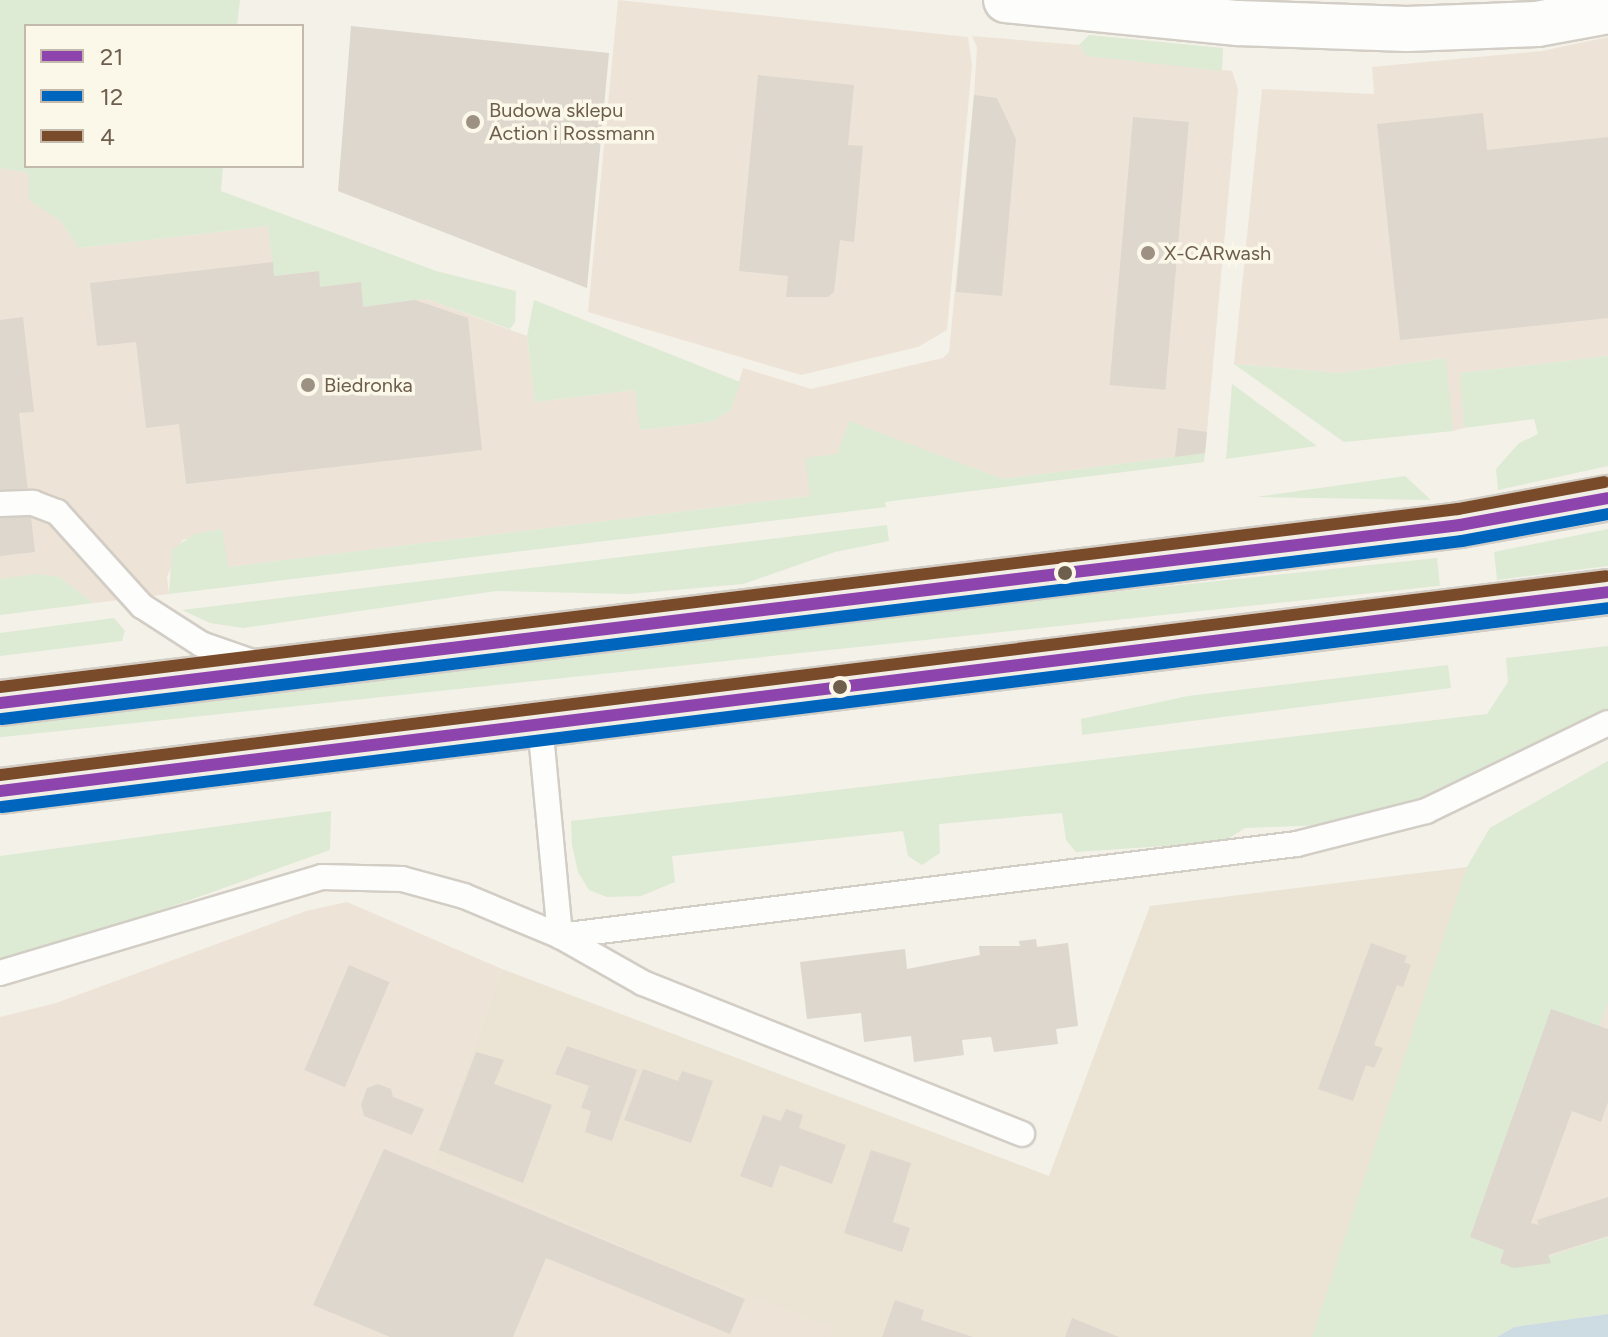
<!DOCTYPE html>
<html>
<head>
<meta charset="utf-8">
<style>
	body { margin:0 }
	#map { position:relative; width:1608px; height:1337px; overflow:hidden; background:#f4f1e8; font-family:Figtree,sans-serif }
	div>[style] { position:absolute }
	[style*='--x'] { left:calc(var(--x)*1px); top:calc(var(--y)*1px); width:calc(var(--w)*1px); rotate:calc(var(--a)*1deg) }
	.residential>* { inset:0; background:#ebe4d5 }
	.commercial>* { inset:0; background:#eee3d7 }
	.green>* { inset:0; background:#ddead4; transform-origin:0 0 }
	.water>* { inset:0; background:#ccdce2 }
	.building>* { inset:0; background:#ddd7ce; transform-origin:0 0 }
	.roads { filter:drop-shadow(2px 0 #d2cdc5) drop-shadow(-2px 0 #d2cdc5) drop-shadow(0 2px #d2cdc5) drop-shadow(0 -2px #d2cdc5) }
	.service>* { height:24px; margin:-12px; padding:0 12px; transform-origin:12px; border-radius:12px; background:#fdfdfc }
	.minor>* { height:44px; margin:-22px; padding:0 22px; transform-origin:22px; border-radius:22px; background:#fdfdfc }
	.primary>* { height:44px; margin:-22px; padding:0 22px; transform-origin:22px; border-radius:22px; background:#f0eee5 }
	.bus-1>* { height:12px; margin:-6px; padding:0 6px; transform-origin:6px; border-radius:6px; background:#8e44ad }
	.bus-2>* { height:12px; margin:-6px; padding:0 6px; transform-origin:6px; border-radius:6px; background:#0065bd }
	.bus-3>* { height:12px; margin:-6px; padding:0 6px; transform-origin:6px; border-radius:6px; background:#7a4b2a }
	.dots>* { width:22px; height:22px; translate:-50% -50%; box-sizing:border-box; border:4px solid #fcf8e9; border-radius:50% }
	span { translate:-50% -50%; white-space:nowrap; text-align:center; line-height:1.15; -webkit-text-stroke:7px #fcf8e9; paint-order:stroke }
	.poi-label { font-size:20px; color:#6d5e4d }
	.left { translate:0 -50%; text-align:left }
	.legend { position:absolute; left:24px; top:24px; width:280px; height:144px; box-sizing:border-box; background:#fcf8e9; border:2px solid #c3baab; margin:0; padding:10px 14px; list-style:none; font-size:24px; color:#6d5e4d }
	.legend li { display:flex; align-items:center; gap:16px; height:40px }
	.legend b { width:40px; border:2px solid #c3baab }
</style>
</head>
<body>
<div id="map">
	<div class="residential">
		<i style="clip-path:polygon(1608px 761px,1608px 1007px,1515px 1265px,1337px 1270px,1312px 1337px,829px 1337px,832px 1327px,670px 1268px,432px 1163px,502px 969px,1049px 1176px,1150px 906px,1467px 867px,1490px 828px)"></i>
	</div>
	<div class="commercial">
		<i style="clip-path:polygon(618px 0,968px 37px,972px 65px,947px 330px,918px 347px,801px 375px,588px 312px)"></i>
		<i style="clip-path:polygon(972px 36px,1079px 45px,1087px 56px,1232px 71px,1238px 89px,1205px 453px,1003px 479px,849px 422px,837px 455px,810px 496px,227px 567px,221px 529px,182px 540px,167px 577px,169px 594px,94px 603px,59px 577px,0 579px,0 168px,28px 173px,30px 200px,60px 221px,79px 248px,268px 226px,274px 276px,319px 271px,427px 299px,527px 336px,535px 402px,636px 390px,641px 430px,711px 422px,731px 410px,743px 368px,811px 389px,943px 358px,949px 352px,974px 95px,977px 47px)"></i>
		<i style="clip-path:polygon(1608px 37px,1608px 356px,1461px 373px,1464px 428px,1453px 431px,1445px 358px,1339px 373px,1234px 364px,1262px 89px,1374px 94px,1372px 67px,1542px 51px)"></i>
		<i style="clip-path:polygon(347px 902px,502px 969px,432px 1163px,670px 1268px,833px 1327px,829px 1337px,0 1337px,0 1017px,56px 1003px,306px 911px)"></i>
		<i style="clip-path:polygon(1608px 1002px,1608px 1237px,1513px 1268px,1531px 1223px)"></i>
	</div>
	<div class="green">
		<i style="clip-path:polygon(0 0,240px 0,237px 26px,26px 26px,26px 166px,223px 166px,221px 191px,436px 271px,516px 291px,515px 322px,510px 329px,427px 299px,363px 307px,360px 282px,320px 287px,318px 271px,274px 276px,268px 226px,79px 248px,60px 221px,29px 200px,28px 173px,0 168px)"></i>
		<i style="clip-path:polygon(1089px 35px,1223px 48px,1222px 71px,1087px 56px,1079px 45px)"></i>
		<i style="clip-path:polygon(534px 300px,740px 382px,731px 410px,711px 422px,640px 430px,635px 390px,535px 402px,527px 336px)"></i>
		<i style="clip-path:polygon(1608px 356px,1608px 466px,1498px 490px,1496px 469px,1519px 443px,1538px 434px,1534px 419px,1464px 428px,1460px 373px)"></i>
		<i style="clip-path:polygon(1446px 358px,1453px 431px,1344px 442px,1234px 364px,1339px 373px)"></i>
		<i style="clip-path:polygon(1232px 384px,1317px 446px,1226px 459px)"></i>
		<i style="clip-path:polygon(849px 421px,1003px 479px,1205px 453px,1204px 462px,885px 502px,886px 507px,169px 594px,172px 550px,194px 534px,222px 529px,228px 567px,810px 496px,805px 458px,837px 454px)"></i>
		<i style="clip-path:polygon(1405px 476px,1431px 500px,1256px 497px)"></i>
		<i style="clip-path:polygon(887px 525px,889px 541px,835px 552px,743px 584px,629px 594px,496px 591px,243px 628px,210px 623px,182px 610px)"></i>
		<i style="clip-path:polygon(1608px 529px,1608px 566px,1497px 580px,1494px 552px)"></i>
		<i style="left:1437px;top:558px;width:28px;height:1448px;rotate:84deg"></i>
		<i style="clip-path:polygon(38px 574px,59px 577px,94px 603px,0 615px,0 579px)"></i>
		<i style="clip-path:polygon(114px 618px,125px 631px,122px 641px,0 656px,0 633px)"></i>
		<i style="clip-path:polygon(1608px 646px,1608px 711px,1513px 753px,1434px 799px,1357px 824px,1245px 828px,1223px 842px,1076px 852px,1066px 840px,1062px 813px,939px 824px,940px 853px,922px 865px,908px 856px,903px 831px,672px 856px,675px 882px,641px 896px,607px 897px,589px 890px,578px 872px,572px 845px,571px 821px,1487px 714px,1508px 682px,1506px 658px)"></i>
		<i style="clip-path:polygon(1448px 665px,1451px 688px,1082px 735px,1081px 719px,1188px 696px)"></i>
		<i style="clip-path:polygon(1608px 761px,1608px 1002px,1599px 1026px,1551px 1010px,1470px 1237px,1504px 1250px,1500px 1265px,1525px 1264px,1608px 1237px,1608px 1314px,1514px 1327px,1497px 1337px,1312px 1337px,1467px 867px,1490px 828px)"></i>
		<i style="clip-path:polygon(331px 811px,330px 850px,100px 932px,0 961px,0 856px)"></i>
	</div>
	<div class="water">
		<i style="clip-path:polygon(1608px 1314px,1608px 1337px,1497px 1337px,1514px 1327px)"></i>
	</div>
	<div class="building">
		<i style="clip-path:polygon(351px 26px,609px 53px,587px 288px,338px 191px)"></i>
		<i style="clip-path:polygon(758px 75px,854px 85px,848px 145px,863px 146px,854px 242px,840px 240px,834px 292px,828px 297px,786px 297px,788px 276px,739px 271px)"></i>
		<i style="clip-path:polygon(974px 95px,997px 98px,1016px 139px,1002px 296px,956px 292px)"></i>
		<i style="clip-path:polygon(1483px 113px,1487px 150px,1608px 137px,1608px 318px,1400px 340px,1377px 124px)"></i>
		<i style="left:1133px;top:117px;width:56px;height:269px;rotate:5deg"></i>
		<i style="clip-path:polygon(273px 262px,274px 276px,319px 271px,320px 287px,361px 282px,363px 307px,415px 300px,468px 318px,482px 450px,186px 484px,179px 424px,146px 428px,136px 342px,97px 346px,90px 283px)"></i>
		<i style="clip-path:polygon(23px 317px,34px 412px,19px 413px,35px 552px,0 556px,0 320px)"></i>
		<i style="clip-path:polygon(1178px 428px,1207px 432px,1205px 453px,1175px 457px)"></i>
		<i style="clip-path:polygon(1036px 939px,1037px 947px,1068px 943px,1078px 1026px,1056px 1029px,1058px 1044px,994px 1052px,991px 1037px,962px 1040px,964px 1055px,914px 1062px,911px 1036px,864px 1042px,861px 1013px,807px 1019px,800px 962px,905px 949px,907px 969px,980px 955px,979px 946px,1020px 946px,1019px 941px)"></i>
		<i style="clip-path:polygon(1371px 943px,1407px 956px,1404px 962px,1411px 965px,1403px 987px,1397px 985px,1374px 1045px,1383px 1048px,1374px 1068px,1366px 1065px,1353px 1101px,1318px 1089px)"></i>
		<i style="left:349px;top:965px;width:44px;height:114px;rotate:23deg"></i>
		<i style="clip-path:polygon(1551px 1009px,1608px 1029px,1608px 1102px,1601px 1122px,1572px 1111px,1531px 1223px,1539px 1225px,1537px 1220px,1608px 1197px,1608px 1236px,1548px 1255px,1551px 1263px,1514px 1268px,1500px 1263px,1504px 1250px,1470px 1237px)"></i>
		<i style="clip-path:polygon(567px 1046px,637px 1070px,612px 1141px,585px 1132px,591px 1111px,581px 1108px,589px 1086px,555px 1074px)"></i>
		<i style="clip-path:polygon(476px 1052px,504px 1060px,494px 1084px,552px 1105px,523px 1183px,439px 1150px)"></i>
		<i style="clip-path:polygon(643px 1069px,678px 1081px,682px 1071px,713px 1081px,691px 1143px,624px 1120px)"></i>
		<i style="clip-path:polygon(378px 1084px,391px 1089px,393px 1097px,424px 1109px,412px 1135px,364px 1116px,361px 1105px,367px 1088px)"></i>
		<i style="clip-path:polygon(786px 1109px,803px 1115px,799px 1128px,846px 1145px,832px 1184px,780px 1165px,772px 1188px,740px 1176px,763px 1115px,781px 1121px)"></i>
		<i style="clip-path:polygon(384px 1149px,745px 1299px,730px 1334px,546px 1258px,513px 1337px,390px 1337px,313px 1305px)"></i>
		<i style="clip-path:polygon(871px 1150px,911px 1163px,893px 1222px,910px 1228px,902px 1252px,844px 1233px)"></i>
		<i style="clip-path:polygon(895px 1300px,924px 1310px,921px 1320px,973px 1337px,882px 1337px)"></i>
		<i style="clip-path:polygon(1072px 1318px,1119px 1337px,1065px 1337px)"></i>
	</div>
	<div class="roads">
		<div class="service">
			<i style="--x:0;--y:504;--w:33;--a:-2"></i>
			<i style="--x:33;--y:503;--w:26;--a:21"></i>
			<i style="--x:57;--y:512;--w:127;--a:47.9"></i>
			<i style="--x:142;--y:606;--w:70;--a:32.8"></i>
			<i style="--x:201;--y:644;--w:57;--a:19.4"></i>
			<i style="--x:540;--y:724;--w:213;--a:84.6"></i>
			<i style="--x:560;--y:936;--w:95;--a:29.5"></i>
			<i style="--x:643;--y:983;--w:408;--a:21.7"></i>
			<i style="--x:0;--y:973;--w:336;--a:-16.6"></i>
			<i style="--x:322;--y:877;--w:80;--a:1.4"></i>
			<i style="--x:402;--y:879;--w:64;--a:15.3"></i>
			<i style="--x:464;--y:896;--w:104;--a:22.6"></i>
			<i style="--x:560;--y:936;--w:743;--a:-7.12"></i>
			<i style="--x:1297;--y:844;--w:133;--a:-14.3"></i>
			<i style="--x:1426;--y:811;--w:202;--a:-25.8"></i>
		</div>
		<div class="minor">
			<i style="--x:1006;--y:0;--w:233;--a:5.7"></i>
			<i style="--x:1238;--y:23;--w:169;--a:2"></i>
			<i style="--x:1407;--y:29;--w:130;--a:-2.2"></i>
			<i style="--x:1537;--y:24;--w:72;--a:-10.4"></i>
		</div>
		<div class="primary">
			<i style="--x:0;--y:703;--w:1471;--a:-6.95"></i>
			<i style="--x:1460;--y:525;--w:150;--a:-10.3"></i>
			<i style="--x:0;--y:791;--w:1620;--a:-7.05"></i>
		</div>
	</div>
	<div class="bus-1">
		<i style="--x:0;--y:703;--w:1471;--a:-6.95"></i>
		<i style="--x:1460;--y:525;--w:150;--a:-10.3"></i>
		<i style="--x:0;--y:791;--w:1620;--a:-7.05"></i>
	</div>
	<div class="bus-2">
		<i style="--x:2;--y:719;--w:1471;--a:-6.95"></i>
		<i style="--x:1462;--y:541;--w:148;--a:-10.5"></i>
		<i style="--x:2;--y:807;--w:1618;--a:-7.06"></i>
	</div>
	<div class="bus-3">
		<i style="--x:0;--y:687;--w:1469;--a:-6.96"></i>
		<i style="--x:1458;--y:509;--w:149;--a:-10.4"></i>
		<i style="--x:0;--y:775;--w:1618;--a:-7.06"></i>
	</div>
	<div class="dots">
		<i style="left:473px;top:122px;background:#9c9183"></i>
		<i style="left:1148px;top:253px;background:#9c9183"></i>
		<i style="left:308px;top:385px;background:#9c9183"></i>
		<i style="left:1065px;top:573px;background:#6d5e4d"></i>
		<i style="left:840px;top:687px;background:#6d5e4d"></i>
	</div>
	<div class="poi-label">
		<span class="left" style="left:489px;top:122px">Budowa sklepu<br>Action i Rossmann</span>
		<span class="left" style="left:1164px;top:253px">X-CARwash</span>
		<span class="left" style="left:324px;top:385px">Biedronka</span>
	</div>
	<ul class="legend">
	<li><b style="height:10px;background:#8e44ad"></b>21</li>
	<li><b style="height:10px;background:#0065bd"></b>12</li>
	<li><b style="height:10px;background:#7a4b2a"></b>4</li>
	</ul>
</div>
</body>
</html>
